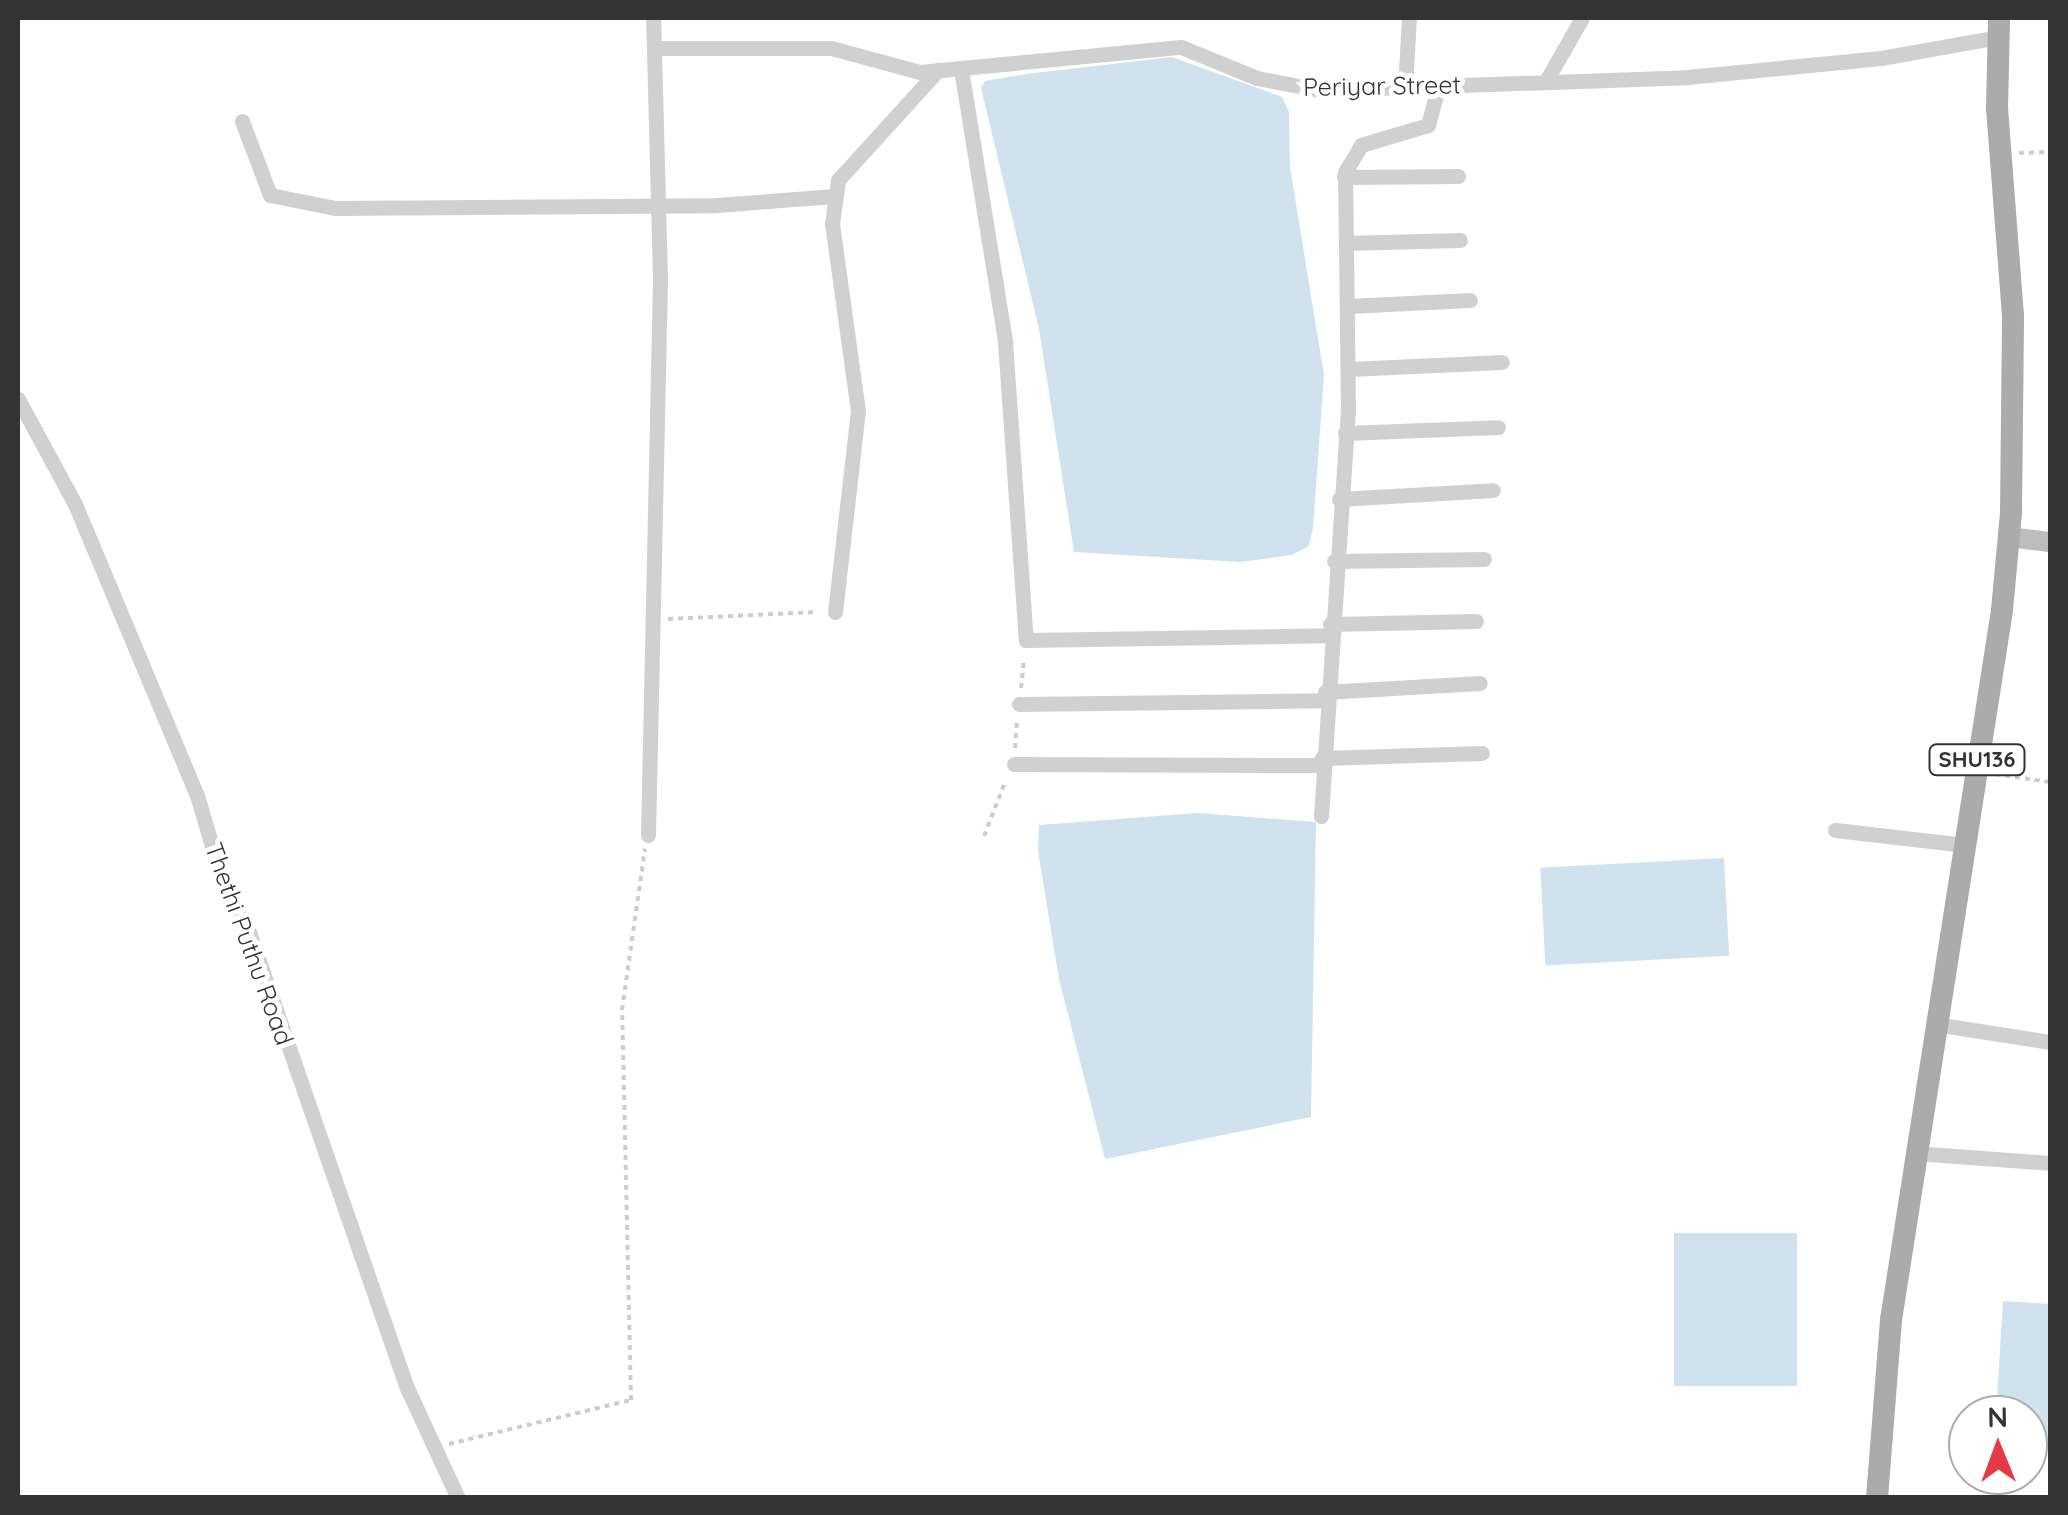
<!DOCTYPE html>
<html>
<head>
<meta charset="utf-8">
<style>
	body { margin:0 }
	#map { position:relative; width:2068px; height:1515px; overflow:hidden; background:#fff; font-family:Quicksand,sans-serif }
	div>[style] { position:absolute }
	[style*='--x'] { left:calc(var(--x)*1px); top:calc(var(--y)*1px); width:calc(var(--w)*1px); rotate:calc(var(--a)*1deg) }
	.water>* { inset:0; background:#cfe2ee; transform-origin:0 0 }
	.path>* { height:4px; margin-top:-2px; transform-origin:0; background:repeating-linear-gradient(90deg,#cdcdcd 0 5px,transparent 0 10px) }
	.street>* { height:15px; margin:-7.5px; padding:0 7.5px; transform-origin:7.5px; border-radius:7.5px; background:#d0d0d0 }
	.secondary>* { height:20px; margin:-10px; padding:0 10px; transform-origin:10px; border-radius:10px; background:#bdbdbd }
	.primary>* { height:22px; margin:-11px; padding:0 11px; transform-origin:11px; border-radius:11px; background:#ababab }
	span { translate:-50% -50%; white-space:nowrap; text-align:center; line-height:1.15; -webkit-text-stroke:10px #fff; paint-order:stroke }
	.shield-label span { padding:2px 8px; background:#fff; border:2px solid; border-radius:8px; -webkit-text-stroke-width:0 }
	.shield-label { font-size:22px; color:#333; font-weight:700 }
	.street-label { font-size:25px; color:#333 }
	.frame { position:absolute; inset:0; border:20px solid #333; pointer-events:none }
	.north { position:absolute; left:1948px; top:1395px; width:100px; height:100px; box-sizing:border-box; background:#fff; border:2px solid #adadad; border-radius:50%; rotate:359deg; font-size:28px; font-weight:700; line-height:40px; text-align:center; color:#333 }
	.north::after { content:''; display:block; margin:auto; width:35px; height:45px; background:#e63946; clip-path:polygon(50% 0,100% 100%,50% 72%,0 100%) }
</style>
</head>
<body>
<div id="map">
	<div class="water">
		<i style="clip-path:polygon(1172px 57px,1282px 97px,1289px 112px,1290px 167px,1324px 375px,1313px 528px,1309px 546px,1292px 555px,1240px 562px,1074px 552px,1039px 329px,981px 88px,985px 81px,1026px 74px)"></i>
		<i style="clip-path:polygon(1198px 813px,1316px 822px,1311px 1117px,1105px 1159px,1059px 979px,1038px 851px,1039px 825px)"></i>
		<i style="left:1724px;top:858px;width:98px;height:184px;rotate:87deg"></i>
		<i style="left:1674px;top:1233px;width:123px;height:153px"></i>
		<i style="clip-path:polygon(2003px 1301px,2050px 1304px,2050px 1445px,2028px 1439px,2028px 1415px,1996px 1415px)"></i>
	</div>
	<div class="path">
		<i style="--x:2019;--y:153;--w:31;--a:-2"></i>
		<i style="--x:668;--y:619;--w:150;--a:-2.7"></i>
		<i style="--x:1021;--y:688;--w:30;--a:-84"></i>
		<i style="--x:1015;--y:748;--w:26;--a:-86"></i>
		<i style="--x:1995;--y:774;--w:56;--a:8.3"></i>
		<i style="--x:984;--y:836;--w:60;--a:-68.6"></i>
		<i style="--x:449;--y:1444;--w:187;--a:-13.6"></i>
		<i style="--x:631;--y:1400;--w:390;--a:-91.3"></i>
		<i style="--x:622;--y:1010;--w:163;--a:-81.9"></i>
	</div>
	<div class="street">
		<i style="--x:655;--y:48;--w:176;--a:0"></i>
		<i style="--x:831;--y:48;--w:92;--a:15.1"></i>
		<i style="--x:920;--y:72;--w:262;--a:-5.5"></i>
		<i style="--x:1181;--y:47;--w:82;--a:22.2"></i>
		<i style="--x:1257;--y:78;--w:64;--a:10.8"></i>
		<i style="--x:1320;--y:90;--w:367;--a:-2"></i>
		<i style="--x:1687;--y:77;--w:195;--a:-5.6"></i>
		<i style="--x:1881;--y:58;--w:120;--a:-10.1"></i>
		<i style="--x:961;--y:69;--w:277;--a:80.8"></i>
		<i style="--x:1005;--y:342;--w:299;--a:86"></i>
		<i style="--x:1026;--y:640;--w:303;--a:-0.9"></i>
		<i style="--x:1546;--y:81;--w:73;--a:-60.3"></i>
		<i style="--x:1405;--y:87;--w:69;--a:-86.7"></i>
		<i style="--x:242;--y:121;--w:79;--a:69.3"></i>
		<i style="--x:270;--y:195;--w:66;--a:11.3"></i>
		<i style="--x:335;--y:208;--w:382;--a:-0.4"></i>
		<i style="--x:717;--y:205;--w:118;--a:-4.4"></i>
		<i style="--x:1344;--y:177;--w:114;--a:-0.5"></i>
		<i style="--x:1346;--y:243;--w:114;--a:-1.5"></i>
		<i style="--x:1348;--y:306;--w:122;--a:-2.8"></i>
		<i style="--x:1349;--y:369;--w:153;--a:-2.6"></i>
		<i style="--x:18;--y:399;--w:119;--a:61.5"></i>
		<i style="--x:75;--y:504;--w:316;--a:67.3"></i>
		<i style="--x:197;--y:795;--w:100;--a:73.7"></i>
		<i style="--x:225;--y:891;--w:48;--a:59.7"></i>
		<i style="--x:249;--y:932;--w:485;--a:70.9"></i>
		<i style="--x:408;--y:1390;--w:119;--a:65.2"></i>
		<i style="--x:1345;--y:433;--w:153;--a:-2.2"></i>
		<i style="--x:1339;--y:499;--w:154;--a:-3.3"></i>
		<i style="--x:1334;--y:561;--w:150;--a:-0.8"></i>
		<i style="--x:835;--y:612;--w:202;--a:-83.5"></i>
		<i style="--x:858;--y:411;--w:189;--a:-97.9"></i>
		<i style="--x:832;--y:224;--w:44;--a:-82.2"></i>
		<i style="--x:838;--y:180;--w:149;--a:-47.7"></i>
		<i style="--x:1330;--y:624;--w:146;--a:-1.2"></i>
		<i style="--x:1325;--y:692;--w:155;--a:-3.3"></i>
		<i style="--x:1019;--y:704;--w:306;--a:-0.7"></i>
		<i style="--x:1322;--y:758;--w:160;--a:-1.8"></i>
		<i style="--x:1014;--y:764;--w:308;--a:0.2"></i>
		<i style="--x:1321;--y:816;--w:405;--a:-86.2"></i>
		<i style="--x:1348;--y:412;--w:240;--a:-90.7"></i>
		<i style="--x:1345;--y:172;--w:31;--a:-59"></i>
		<i style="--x:1361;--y:145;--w:70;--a:-16.6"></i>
		<i style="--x:1428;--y:125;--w:39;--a:-75"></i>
		<i style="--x:1835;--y:830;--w:131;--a:6.6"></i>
		<i style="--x:648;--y:835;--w:556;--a:-88.76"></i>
		<i style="--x:660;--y:279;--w:261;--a:-91.5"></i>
		<i style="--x:1935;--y:1024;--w:116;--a:8.9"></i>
		<i style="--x:1915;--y:1153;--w:135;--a:4.2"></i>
	</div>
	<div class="secondary">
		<i style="--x:2009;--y:537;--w:41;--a:7"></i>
	</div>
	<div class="primary">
		<i style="--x:1877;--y:1498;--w:179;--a:-85.5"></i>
		<i style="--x:1891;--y:1320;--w:719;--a:-81.11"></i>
		<i style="--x:2002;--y:610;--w:97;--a:-84.7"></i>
		<i style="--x:2011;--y:513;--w:197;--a:-89.4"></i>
		<i style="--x:2013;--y:316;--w:208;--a:-94.4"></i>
		<i style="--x:1997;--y:109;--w:91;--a:-88.7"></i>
	</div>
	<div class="shield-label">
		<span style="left:1977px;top:760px">SHU136</span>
	</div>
	<div class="street-label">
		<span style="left:1382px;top:86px;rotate:-1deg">Periyar Street</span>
		<span style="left:249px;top:944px;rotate:70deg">Thethi Puthu Road</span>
	</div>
	<div class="frame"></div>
	<div class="north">N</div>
</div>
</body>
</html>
